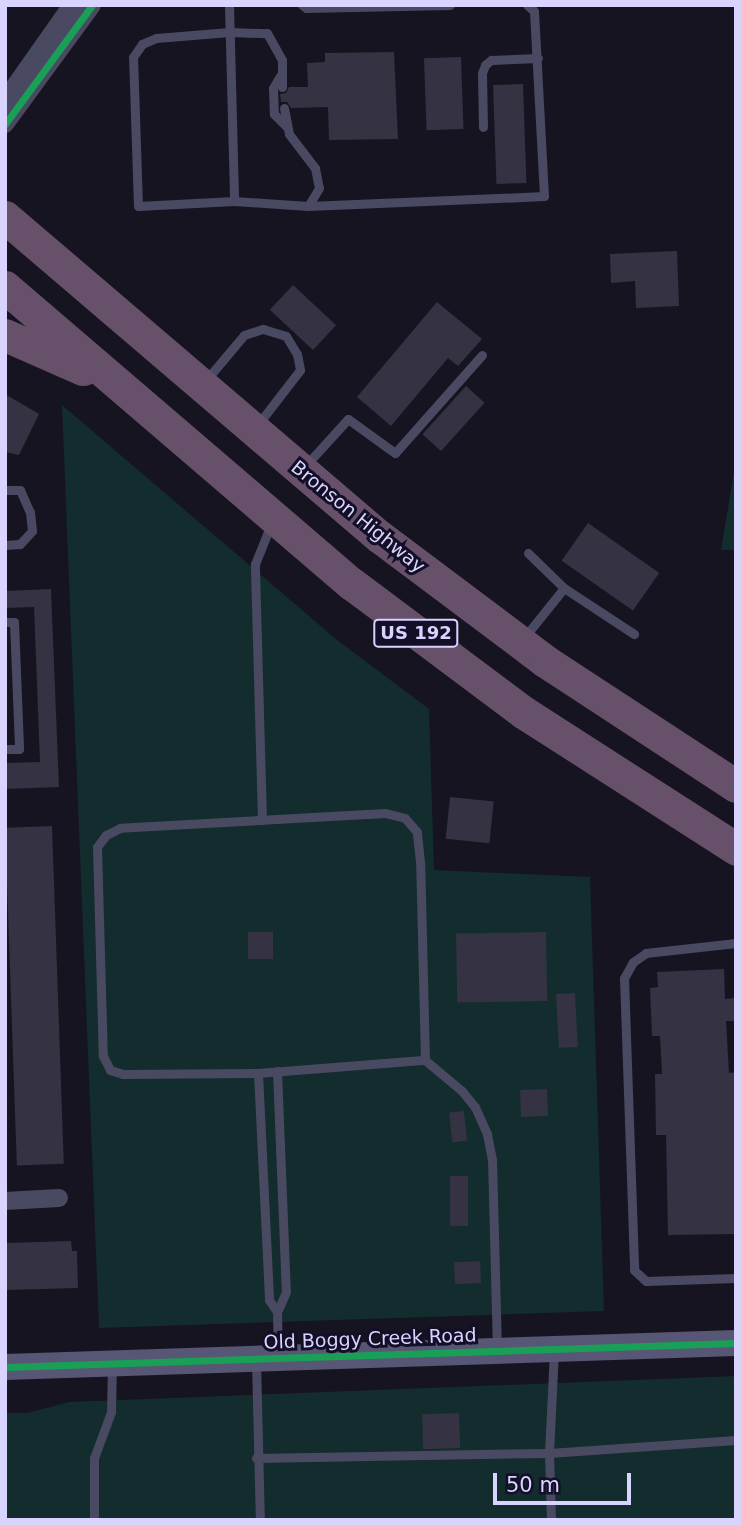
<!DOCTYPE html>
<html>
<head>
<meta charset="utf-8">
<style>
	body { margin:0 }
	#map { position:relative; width:741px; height:1525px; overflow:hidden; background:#161421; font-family:"DejaVu Sans",sans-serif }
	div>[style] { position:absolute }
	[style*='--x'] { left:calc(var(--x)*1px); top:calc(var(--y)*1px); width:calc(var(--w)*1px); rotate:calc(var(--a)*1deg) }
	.green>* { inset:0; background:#132c2d }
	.building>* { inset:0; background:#343243; transform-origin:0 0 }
	.lane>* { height:9px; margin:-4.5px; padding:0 4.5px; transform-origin:4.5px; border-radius:4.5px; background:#4a4962 }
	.street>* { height:18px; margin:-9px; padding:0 9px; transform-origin:9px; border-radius:9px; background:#4a4962 }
	.secondary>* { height:26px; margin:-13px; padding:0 13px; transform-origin:13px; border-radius:13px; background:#575674 }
	.highway>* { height:33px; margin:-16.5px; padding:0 16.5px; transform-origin:16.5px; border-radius:16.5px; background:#67516a }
	.cycleway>* { height:7px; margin:-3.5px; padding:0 3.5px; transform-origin:3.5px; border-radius:3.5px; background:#1a9f57 }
	span { translate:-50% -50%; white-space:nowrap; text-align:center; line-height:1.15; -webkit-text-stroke:6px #130f26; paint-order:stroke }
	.shield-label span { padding:2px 5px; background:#130f26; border:2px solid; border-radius:5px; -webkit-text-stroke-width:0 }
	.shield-label { font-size:18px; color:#d9d4ff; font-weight:700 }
	.street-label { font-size:19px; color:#d9d4ff }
	.frame { position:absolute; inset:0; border:7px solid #d9d4ff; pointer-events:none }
	.scale { position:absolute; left:493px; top:1473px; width:138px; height:32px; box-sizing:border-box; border:4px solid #d9d4ff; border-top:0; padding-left:9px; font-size:21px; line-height:24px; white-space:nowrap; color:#d9d4ff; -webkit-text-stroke:5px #130f26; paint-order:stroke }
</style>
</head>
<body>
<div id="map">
	<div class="green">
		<i style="clip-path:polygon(62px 405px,337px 640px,429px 709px,434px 870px,590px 877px,604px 1311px,99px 1328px)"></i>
		<i style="clip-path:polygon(736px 460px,736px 550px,721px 550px)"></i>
		<i style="clip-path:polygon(736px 1376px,736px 1520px,5px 1520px,5px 1413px,27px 1413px,69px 1402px)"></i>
	</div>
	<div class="building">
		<i style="clip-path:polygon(394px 52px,398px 139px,329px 140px,328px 107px,291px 108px,287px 102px,281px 102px,280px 94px,286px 93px,289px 87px,308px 87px,307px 63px,325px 62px,325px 53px)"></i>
		<i style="left:461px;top:57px;width:72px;height:37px;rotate:88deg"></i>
		<i style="left:523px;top:84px;width:99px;height:30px;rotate:88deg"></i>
		<i style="clip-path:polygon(677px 251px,679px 306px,636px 308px,635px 281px,611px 283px,610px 254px)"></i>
		<i style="left:293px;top:285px;width:59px;height:34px;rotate:43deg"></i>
		<i style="clip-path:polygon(437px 302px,482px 339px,458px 366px,448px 358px,391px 426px,357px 397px)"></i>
		<i style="left:466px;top:386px;width:25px;height:65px;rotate:42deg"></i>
		<i style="clip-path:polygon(5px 394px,39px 414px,19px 455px,5px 452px)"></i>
		<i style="left:588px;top:523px;width:87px;height:46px;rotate:35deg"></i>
		<i style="clip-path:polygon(51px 589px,59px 787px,5px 789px,5px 763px,40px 762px,34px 607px,5px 608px,5px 591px)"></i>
		<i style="left:450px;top:797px;width:44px;height:42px;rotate:6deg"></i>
		<i style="left:52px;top:826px;width:338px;height:47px;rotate:88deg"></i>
		<i style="left:248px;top:932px;width:25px;height:27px"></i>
		<i style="left:546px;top:932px;width:69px;height:90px;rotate:89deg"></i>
		<i style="clip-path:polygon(724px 969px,725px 999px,736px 998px,736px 1021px,726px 1021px,729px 1073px,736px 1072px,736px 1234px,668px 1235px,666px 1135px,656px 1135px,655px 1074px,662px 1074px,660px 1036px,652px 1036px,650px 988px,658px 987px,657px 972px)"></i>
		<i style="left:575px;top:993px;width:54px;height:19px;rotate:87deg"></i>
		<i style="left:547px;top:1089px;width:27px;height:27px;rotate:88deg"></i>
		<i style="left:464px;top:1111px;width:30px;height:15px;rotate:84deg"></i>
		<i style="left:450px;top:1176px;width:18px;height:50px"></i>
		<i style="clip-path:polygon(71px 1241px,72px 1251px,77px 1251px,78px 1288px,5px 1290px,5px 1243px)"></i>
		<i style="left:480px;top:1261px;width:22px;height:26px;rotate:87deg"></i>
		<i style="left:459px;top:1413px;width:35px;height:37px;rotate:88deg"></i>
	</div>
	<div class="lane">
		<i style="--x:229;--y:5;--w:196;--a:88.5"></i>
		<i style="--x:234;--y:201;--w:74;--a:3.9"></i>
		<i style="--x:308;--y:206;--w:236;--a:-2.4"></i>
		<i style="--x:544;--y:196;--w:185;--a:-93.1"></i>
		<i style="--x:534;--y:11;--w:9;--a:-139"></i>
		<i style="--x:302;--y:5;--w:5;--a:37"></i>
		<i style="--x:306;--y:8;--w:144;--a:-1.2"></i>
		<i style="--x:280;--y:76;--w:14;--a:120"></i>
		<i style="--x:273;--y:88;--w:26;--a:88"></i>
		<i style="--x:274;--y:114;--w:17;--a:45"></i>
		<i style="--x:284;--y:108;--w:26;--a:79"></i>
		<i style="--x:289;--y:134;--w:43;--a:52.6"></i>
		<i style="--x:315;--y:168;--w:20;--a:79"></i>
		<i style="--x:319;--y:188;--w:21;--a:121"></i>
		<i style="--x:483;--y:127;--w:54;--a:-91.1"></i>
		<i style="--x:482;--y:73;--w:9;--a:-69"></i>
		<i style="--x:485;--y:65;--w:8;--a:-40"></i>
		<i style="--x:491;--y:60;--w:47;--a:-2.4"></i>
		<i style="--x:234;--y:201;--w:96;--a:177"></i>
		<i style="--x:138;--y:206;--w:149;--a:-91.9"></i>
		<i style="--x:133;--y:57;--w:16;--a:-55"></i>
		<i style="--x:142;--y:44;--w:15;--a:-23"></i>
		<i style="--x:156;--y:38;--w:74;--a:-4.6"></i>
		<i style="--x:230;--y:32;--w:37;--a:2"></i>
		<i style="--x:267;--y:33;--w:31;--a:61"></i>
		<i style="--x:282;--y:60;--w:27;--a:90"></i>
		<i style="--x:207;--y:379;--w:57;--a:-49.9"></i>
		<i style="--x:244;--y:335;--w:20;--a:-18"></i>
		<i style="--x:263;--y:329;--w:24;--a:17"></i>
		<i style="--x:286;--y:336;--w:21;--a:59"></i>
		<i style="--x:297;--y:354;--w:16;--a:79"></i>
		<i style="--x:300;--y:370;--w:67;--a:127.7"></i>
		<i style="--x:307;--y:464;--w:61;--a:-47.7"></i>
		<i style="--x:348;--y:419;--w:58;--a:35.9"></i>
		<i style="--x:395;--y:453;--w:131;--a:-48.4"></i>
		<i style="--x:5;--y:490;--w:15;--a:0"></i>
		<i style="--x:20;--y:490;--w:24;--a:66"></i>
		<i style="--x:30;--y:512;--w:19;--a:84"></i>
		<i style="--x:32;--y:531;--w:18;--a:133"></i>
		<i style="--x:20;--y:544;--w:15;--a:176"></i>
		<i style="--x:528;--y:553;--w:50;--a:44.2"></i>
		<i style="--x:5;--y:622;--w:9;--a:0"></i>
		<i style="--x:14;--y:622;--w:127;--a:87.7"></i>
		<i style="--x:19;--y:749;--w:14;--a:180"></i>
		<i style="--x:523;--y:639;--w:65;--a:-51.2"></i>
		<i style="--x:564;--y:588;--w:84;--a:33.3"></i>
		<i style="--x:262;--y:820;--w:256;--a:-91.6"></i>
		<i style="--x:255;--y:564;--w:43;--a:-68.2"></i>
		<i style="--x:736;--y:943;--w:91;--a:173.7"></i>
		<i style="--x:646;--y:953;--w:16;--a:145"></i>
		<i style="--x:633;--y:962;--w:18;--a:119"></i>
		<i style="--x:624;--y:978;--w:292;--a:88"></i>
		<i style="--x:634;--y:1270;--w:16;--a:43"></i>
		<i style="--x:646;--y:1281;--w:90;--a:-1.9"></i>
		<i style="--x:425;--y:1060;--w:198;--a:-91.4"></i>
		<i style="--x:420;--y:862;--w:30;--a:-96"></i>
		<i style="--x:417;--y:832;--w:18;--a:-131"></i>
		<i style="--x:405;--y:818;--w:21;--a:-166"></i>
		<i style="--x:385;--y:813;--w:265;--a:176.8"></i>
		<i style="--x:120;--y:828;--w:16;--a:153"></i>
		<i style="--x:106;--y:835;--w:15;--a:127"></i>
		<i style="--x:97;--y:847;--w:209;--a:88.4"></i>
		<i style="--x:103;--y:1056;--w:16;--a:63"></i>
		<i style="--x:110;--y:1070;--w:14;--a:17"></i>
		<i style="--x:123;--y:1074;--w:135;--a:-0.4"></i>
		<i style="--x:258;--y:1073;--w:168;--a:-4.5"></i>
		<i style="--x:425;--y:1060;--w:48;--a:40"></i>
		<i style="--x:462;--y:1091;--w:21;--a:51"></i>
		<i style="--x:475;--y:1107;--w:30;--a:66"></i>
		<i style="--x:487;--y:1134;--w:25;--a:79"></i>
		<i style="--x:492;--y:1159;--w:189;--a:88.5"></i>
		<i style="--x:277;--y:1071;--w:221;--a:87.7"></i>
		<i style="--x:286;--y:1292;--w:22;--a:114"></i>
		<i style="--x:258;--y:1073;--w:227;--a:87.2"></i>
		<i style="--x:269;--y:1300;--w:14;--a:56"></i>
		<i style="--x:277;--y:1312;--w:44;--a:88.7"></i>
		<i style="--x:256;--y:1361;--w:159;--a:88.6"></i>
		<i style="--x:256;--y:1458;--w:293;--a:-1"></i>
		<i style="--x:549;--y:1453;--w:187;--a:-4"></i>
		<i style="--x:94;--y:1520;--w:62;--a:-90"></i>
		<i style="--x:94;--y:1458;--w:49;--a:-69.7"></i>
		<i style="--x:111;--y:1412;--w:47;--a:-88.8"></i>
		<i style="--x:551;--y:1520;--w:67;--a:-91.7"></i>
		<i style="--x:549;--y:1453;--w:103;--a:-87.2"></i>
	</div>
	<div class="street">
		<i style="--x:5;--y:100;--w:116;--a:-54.8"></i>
		<i style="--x:5;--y:124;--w:147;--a:-53.8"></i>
		<i style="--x:5;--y:1201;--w:54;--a:-3.2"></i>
	</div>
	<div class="secondary">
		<i style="--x:5;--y:1367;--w:731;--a:-1.88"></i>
	</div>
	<div class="highway">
		<i style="--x:5;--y:217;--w:493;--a:40.5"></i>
		<i style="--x:380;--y:537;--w:206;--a:36.9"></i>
		<i style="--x:545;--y:661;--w:228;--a:33.2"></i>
		<i style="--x:5;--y:287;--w:457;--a:40.6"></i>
		<i style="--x:352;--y:584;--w:214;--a:36.8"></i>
		<i style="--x:523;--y:712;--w:253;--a:32.7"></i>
		<i style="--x:5;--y:335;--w:85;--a:23.6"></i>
	</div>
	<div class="cycleway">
		<i style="--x:5;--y:124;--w:147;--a:-53.8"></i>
		<i style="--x:5;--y:1367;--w:731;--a:-1.88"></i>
	</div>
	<div class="shield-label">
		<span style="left:416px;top:633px">US 192</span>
	</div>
	<div class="street-label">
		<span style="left:358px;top:517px;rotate:39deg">Bronson Highway</span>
		<span style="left:370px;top:1339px;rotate:-2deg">Old Boggy Creek Road</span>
	</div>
	<div class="frame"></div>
	<div class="scale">50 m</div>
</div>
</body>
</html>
